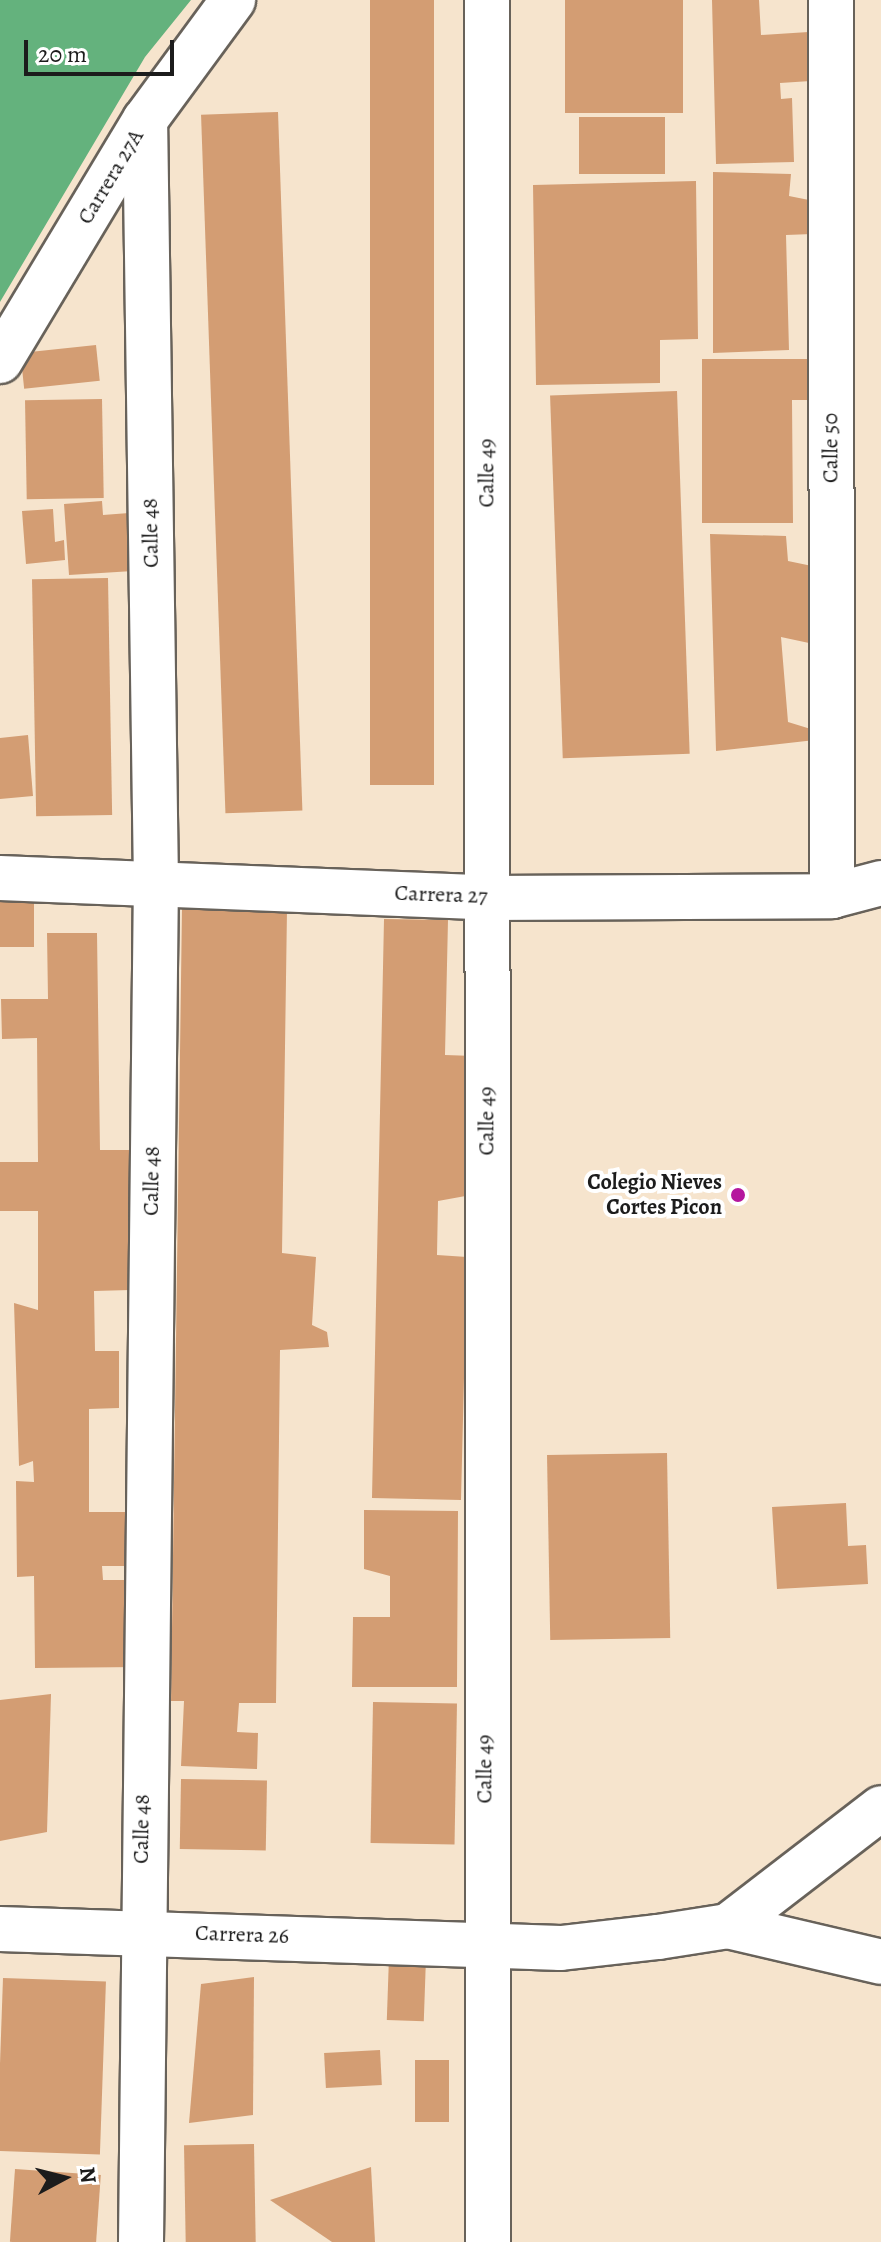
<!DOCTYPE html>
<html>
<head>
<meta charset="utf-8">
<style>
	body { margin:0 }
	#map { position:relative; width:881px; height:2242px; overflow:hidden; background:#f6e4cd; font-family:Alegreya,serif }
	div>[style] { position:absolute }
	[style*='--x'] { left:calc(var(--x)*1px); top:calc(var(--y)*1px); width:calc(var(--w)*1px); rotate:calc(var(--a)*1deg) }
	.forest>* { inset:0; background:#64b27d }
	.building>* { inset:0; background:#d39d73; transform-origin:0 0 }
	.roads { filter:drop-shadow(2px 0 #68625a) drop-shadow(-2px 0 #68625a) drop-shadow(0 2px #68625a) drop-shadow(0 -2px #68625a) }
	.minor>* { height:44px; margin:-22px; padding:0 22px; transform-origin:22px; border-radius:22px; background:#fff }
	.dots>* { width:22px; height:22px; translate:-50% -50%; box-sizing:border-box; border:4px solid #fff; border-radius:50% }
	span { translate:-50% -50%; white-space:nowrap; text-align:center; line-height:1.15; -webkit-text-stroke:8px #fff; paint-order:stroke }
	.street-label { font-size:22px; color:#1c1c1c }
	.poi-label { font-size:22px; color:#1c1c1c; font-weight:700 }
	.right { translate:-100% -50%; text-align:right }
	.north { position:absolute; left:24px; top:2138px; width:80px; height:80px; -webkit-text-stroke:6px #fff; paint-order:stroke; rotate:83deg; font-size:22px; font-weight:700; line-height:32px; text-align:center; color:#1c1c1c }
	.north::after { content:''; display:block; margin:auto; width:28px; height:36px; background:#1c1c1c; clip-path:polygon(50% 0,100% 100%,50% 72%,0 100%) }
	.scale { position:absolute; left:24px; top:40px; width:150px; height:36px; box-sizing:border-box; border:4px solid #1c1c1c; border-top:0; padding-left:10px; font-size:24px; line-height:28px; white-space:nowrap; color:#1c1c1c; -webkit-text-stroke:6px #fff; paint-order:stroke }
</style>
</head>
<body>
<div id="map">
	<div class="forest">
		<i style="clip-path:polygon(0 0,191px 0,145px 57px,0 302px)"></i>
	</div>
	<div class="building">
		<i style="left:370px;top:0;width:64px;height:785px"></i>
		<i style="left:565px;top:0;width:118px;height:113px"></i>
		<i style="clip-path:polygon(712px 0,759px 0,761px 35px,824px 31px,826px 80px,780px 83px,781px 99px,792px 98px,794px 162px,716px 164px)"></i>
		<i style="left:278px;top:112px;width:699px;height:77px;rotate:88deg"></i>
		<i style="left:579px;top:117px;width:86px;height:57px"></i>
		<i style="clip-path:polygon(713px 172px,791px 174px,789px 196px,814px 201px,812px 234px,786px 235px,789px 350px,713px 353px)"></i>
		<i style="clip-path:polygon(696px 181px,698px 339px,660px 340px,660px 383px,536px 385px,533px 185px)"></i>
		<i style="left:96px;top:345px;width:36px;height:76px;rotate:84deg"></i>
		<i style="clip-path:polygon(702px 359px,820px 359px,820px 400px,792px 400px,793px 523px,702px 523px)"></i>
		<i style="left:677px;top:391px;width:363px;height:127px;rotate:88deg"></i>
		<i style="left:102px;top:399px;width:99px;height:77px;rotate:89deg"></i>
		<i style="clip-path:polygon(102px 501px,103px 515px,129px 513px,133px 571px,69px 575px,64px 504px)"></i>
		<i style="clip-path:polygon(53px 509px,55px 542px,64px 540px,65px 560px,26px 564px,22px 511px)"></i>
		<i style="clip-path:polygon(710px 534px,786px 536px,788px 561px,812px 566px,809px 643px,781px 637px,788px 722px,814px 730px,815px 740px,716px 751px)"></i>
		<i style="left:108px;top:578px;width:237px;height:76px;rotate:89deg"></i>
		<i style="clip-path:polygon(28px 735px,33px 796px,0 799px,0 738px)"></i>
		<i style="left:0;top:889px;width:34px;height:58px"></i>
		<i style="clip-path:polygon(182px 908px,287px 910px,282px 1253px,316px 1257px,312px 1325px,327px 1332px,329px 1347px,280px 1350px,276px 1703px,239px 1703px,237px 1732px,258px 1733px,257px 1769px,181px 1766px,184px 1701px,171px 1701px)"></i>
		<i style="clip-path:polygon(384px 919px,448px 920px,445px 1055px,474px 1056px,471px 1195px,438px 1201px,437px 1255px,467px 1257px,461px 1500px,372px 1498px)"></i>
		<i style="clip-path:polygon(47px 933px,97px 933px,100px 1150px,129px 1150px,130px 1290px,94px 1291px,95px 1351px,119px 1351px,119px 1408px,89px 1409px,89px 1512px,125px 1512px,125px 1566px,102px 1566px,103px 1580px,138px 1580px,139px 1667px,35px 1668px,34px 1576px,17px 1577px,16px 1481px,34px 1482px,33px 1461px,19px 1466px,14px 1303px,38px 1310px,38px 1211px,0 1211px,0 1162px,38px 1162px,37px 1038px,2px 1039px,1px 999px,48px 999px)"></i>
		<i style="left:667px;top:1453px;width:185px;height:120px;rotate:89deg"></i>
		<i style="clip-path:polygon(846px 1503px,848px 1546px,866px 1545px,868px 1584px,777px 1589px,772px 1507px)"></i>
		<i style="clip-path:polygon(364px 1510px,458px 1511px,457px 1687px,352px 1687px,353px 1617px,390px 1617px,390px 1576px,364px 1569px)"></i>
		<i style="clip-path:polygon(51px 1694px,47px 1832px,0 1841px,0 1700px)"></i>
		<i style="left:373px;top:1702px;width:84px;height:141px;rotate:1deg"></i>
		<i style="left:181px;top:1779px;width:86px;height:70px;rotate:1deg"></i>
		<i style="left:389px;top:1957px;width:37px;height:63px;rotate:2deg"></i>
		<i style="clip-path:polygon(254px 1977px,253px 2115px,189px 2123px,201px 1984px)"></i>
		<i style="left:3px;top:1978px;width:103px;height:173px;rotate:2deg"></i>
		<i style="left:380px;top:2050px;width:35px;height:56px;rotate:87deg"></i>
		<i style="left:415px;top:2060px;width:34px;height:62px"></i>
		<i style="left:254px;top:2144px;width:98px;height:70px;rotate:89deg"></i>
		<i style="clip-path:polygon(371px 2167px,375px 2242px,332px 2242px,270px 2200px)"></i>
		<i style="left:15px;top:2169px;width:86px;height:73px;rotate:4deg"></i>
	</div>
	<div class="roads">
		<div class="minor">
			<i style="--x:487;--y:0;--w:2242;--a:89.97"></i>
			<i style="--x:831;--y:0;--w:896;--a:89.94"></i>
			<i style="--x:0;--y:361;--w:281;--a:-59"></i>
			<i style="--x:145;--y:120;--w:149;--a:-53.7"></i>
			<i style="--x:0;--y:878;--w:488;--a:2.3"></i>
			<i style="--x:488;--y:898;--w:344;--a:-0.3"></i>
			<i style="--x:832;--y:896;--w:51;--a:-14.9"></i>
			<i style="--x:728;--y:1926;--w:157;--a:13.2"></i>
			<i style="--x:0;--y:1929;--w:561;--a:1.94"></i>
			<i style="--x:561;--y:1948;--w:98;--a:-6.5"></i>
			<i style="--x:658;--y:1937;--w:71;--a:-8.9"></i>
			<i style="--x:728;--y:1926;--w:193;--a:-37.6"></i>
			<i style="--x:141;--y:2242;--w:1358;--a:-89.37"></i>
			<i style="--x:156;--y:884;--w:764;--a:-90.82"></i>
		</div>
	</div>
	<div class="dots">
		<i style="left:738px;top:1195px;background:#b5179e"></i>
	</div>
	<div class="street-label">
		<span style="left:111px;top:177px;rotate:-59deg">Carrera 27A</span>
		<span style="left:831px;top:448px;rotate:-90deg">Calle 50</span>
		<span style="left:487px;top:473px;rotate:-90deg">Calle 49</span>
		<span style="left:151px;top:533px;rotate:-91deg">Calle 48</span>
		<span style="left:441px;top:895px;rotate:2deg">Carrera 27</span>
		<span style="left:487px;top:1121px;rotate:-90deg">Calle 49</span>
		<span style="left:152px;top:1181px;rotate:-89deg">Calle 48</span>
		<span style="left:485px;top:1769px;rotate:-90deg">Calle 49</span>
		<span style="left:142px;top:1829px;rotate:-89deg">Calle 48</span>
		<span style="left:242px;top:1935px;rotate:2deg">Carrera 26</span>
	</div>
	<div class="poi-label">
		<span class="right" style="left:722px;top:1195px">Colegio Nieves<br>Cortes Picon</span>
	</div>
	<div class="north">N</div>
	<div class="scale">20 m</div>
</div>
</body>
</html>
